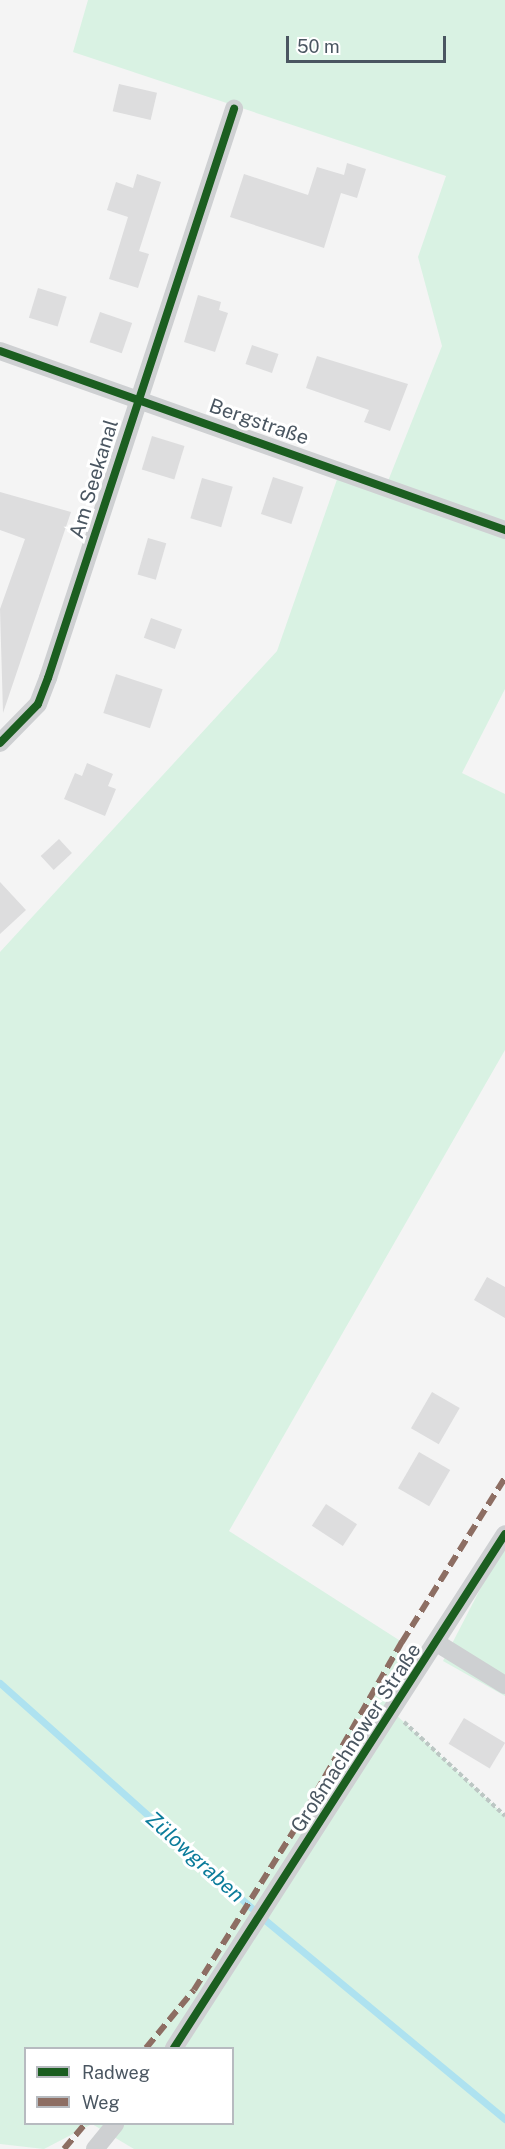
<!DOCTYPE html>
<html>
<head>
<meta charset="utf-8">
<style>
	body { margin:0 }
	#map { position:relative; width:505px; height:2149px; overflow:hidden; background:#f4f4f4; font-family:"Public Sans",sans-serif }
	div>[style] { position:absolute }
	[style*='--x'] { left:calc(var(--x)*1px); top:calc(var(--y)*1px); width:calc(var(--w)*1px); rotate:calc(var(--a)*1deg) }
	.green>* { inset:0; background:#d9f2e3 }
	.stream>* { height:7px; margin:-3.5px; padding:0 3.5px; transform-origin:3.5px; border-radius:3.5px; background:#aee2f0 }
	.building>* { inset:0; background:#ddddde; transform-origin:0 0 }
	.path>* { height:4px; margin-top:-2px; transform-origin:0; background:repeating-linear-gradient(90deg,#bcc7c4 0 4.5px,transparent 0 7.5px) }
	.minor>* { height:18px; margin:-9px; padding:0 9px; transform-origin:9px; border-radius:9px; background:#ced0d2 }
	.quiet>* { height:6px; margin-top:-3px; transform-origin:0; background:repeating-linear-gradient(90deg,#8d6e63 0 12px,transparent 0 18px) }
	.cycleway>* { height:8px; margin:-4px; padding:0 4px; transform-origin:4px; border-radius:4px; background:#1b5e20 }
	span { translate:-50% -50%; white-space:nowrap; text-align:center; line-height:1.15; -webkit-text-stroke:6px #fff; paint-order:stroke }
	.street-label { font-size:20px; color:#4a5661 }
	.water-label { font-size:21px; color:#0c7c9b; font-style:italic }
	.legend { position:absolute; left:24px; top:2047px; width:210px; height:78px; box-sizing:border-box; background:#fff; border:2px solid #b7bbc0; margin:0; padding:8px 10px; list-style:none; font-size:18px; color:#4a5661 }
	.legend li { display:flex; align-items:center; gap:12px; height:30px }
	.legend b { width:30px; border:2px solid #b7bbc0 }
	.scale { position:absolute; left:286px; top:36px; width:160px; height:27px; box-sizing:border-box; border:3px solid #4a5661; border-top:0; padding-left:8px; font-size:18px; line-height:21px; white-space:nowrap; color:#4a5661; -webkit-text-stroke:4px #fff; paint-order:stroke }
</style>
</head>
<body>
<div id="map">
	<div class="green">
		<i style="clip-path:polygon(88px 0,505px 0,505px 689px,462px 773px,505px 794px,505px 1050px,229px 1531px,402px 1642px,394px 1713px,505px 1816px,505px 2149px,134px 2149px,92px 2124px,232px 2124px,232px 2048px,26px 2048px,26px 2124px,92px 2124px,44px 2149px,0 2144px,0 952px,277px 651px,341px 468px,386px 486px,442px 346px,418px 257px,446px 176px,73px 52px)"></i>
		<i style="clip-path:polygon(505px 1541px,505px 1696px,443px 1661px)"></i>
	</div>
	<div class="stream">
		<i style="--x:0;--y:1683;--w:356;--a:41.8"></i>
		<i style="--x:265;--y:1920;--w:312;--a:39.7"></i>
	</div>
	<div class="building">
		<i style="left:119px;top:84px;width:39px;height:28px;rotate:13deg"></i>
		<i style="clip-path:polygon(347px 163px,366px 169px,357px 198px,341px 193px,324px 248px,230px 217px,244px 174px,308px 195px,317px 167px,344px 175px)"></i>
		<i style="clip-path:polygon(137px 174px,161px 182px,139px 251px,149px 254px,138px 288px,109px 279px,128px 217px,107px 210px,116px 182px,133px 188px)"></i>
		<i style="left:38px;top:288px;width:30px;height:31px;rotate:17deg"></i>
		<i style="clip-path:polygon(198px 295px,221px 302px,219px 310px,228px 313px,215px 352px,184px 342px)"></i>
		<i style="left:100px;top:312px;width:34px;height:32px;rotate:19deg"></i>
		<i style="left:252px;top:345px;width:28px;height:20px;rotate:19deg"></i>
		<i style="clip-path:polygon(317px 356px,408px 384px,390px 431px,364px 422px,369px 410px,306px 388px)"></i>
		<i style="left:152px;top:436px;width:34px;height:35px;rotate:17deg"></i>
		<i style="left:273px;top:477px;width:32px;height:39px;rotate:18deg"></i>
		<i style="left:202px;top:478px;width:32px;height:42px;rotate:16deg"></i>
		<i style="clip-path:polygon(0 492px,71px 512px,3px 713px,0 609px,25px 539px,0 530px)"></i>
		<i style="left:148px;top:538px;width:19px;height:38px;rotate:16deg"></i>
		<i style="left:151px;top:618px;width:33px;height:21px;rotate:20deg"></i>
		<i style="left:116px;top:674px;width:49px;height:41px;rotate:18deg"></i>
		<i style="clip-path:polygon(87px 763px,113px 774px,108px 786px,116px 789px,105px 816px,64px 799px,75px 773px,82px 776px)"></i>
		<i style="left:59px;top:839px;width:19px;height:25px;rotate:47deg"></i>
		<i style="clip-path:polygon(0 882px,26px 910px,0 934px)"></i>
		<i style="clip-path:polygon(487px 1277px,505px 1287px,505px 1318px,474px 1300px)"></i>
		<i style="left:432px;top:1392px;width:32px;height:42px;rotate:30deg"></i>
		<i style="left:419px;top:1452px;width:36px;height:42px;rotate:30deg"></i>
		<i style="left:326px;top:1504px;width:37px;height:26px;rotate:33deg"></i>
		<i style="left:464px;top:1718px;width:48px;height:30px;rotate:31deg"></i>
	</div>
	<div class="path">
		<i style="--x:404;--y:1722;--w:138;--a:42.9"></i>
	</div>
	<div class="minor">
		<i style="--x:0;--y:351;--w:536;--a:19.52"></i>
		<i style="--x:0;--y:743;--w:54;--a:-45.7"></i>
		<i style="--x:38;--y:704;--w:28;--a:-69"></i>
		<i style="--x:48;--y:678;--w:599;--a:-71.9"></i>
		<i style="--x:437;--y:1643;--w:80;--a:31.7"></i>
		<i style="--x:174;--y:2048;--w:611;--a:-57.22"></i>
		<i style="--x:95;--y:2149;--w:32;--a:-51"></i>
	</div>
	<div class="quiet">
		<i style="--x:146;--y:2048;--w:75;--a:-50.4"></i>
		<i style="--x:194;--y:1990;--w:196;--a:-57.9"></i>
		<i style="--x:298;--y:1824;--w:210;--a:-60.3"></i>
		<i style="--x:402;--y:1642;--w:194;--a:-57.9"></i>
		<i style="--x:64;--y:2149;--w:33;--a:-50"></i>
	</div>
	<div class="cycleway">
		<i style="--x:0;--y:351;--w:536;--a:19.52"></i>
		<i style="--x:0;--y:743;--w:54;--a:-45.7"></i>
		<i style="--x:38;--y:704;--w:28;--a:-69"></i>
		<i style="--x:48;--y:678;--w:599;--a:-71.9"></i>
		<i style="--x:174;--y:2048;--w:611;--a:-57.22"></i>
	</div>
	<div class="street-label">
		<span style="left:259px;top:422px;rotate:19deg">Bergstraße</span>
		<span style="left:94px;top:479px;rotate:-73deg">Am Seekanal</span>
		<span style="left:356px;top:1738px;rotate:-57deg">Großmachnower Straße</span>
	</div>
	<div class="water-label">
		<span style="left:195px;top:1857px;rotate:42deg">Zülowgraben</span>
	</div>
	<ul class="legend">
	<li><b style="height:8px;background:#1b5e20"></b>Radweg</li>
	<li><b style="height:8px;background:#8d6e63"></b>Weg</li>
	</ul>
	<div class="scale">50 m</div>
</div>
</body>
</html>
